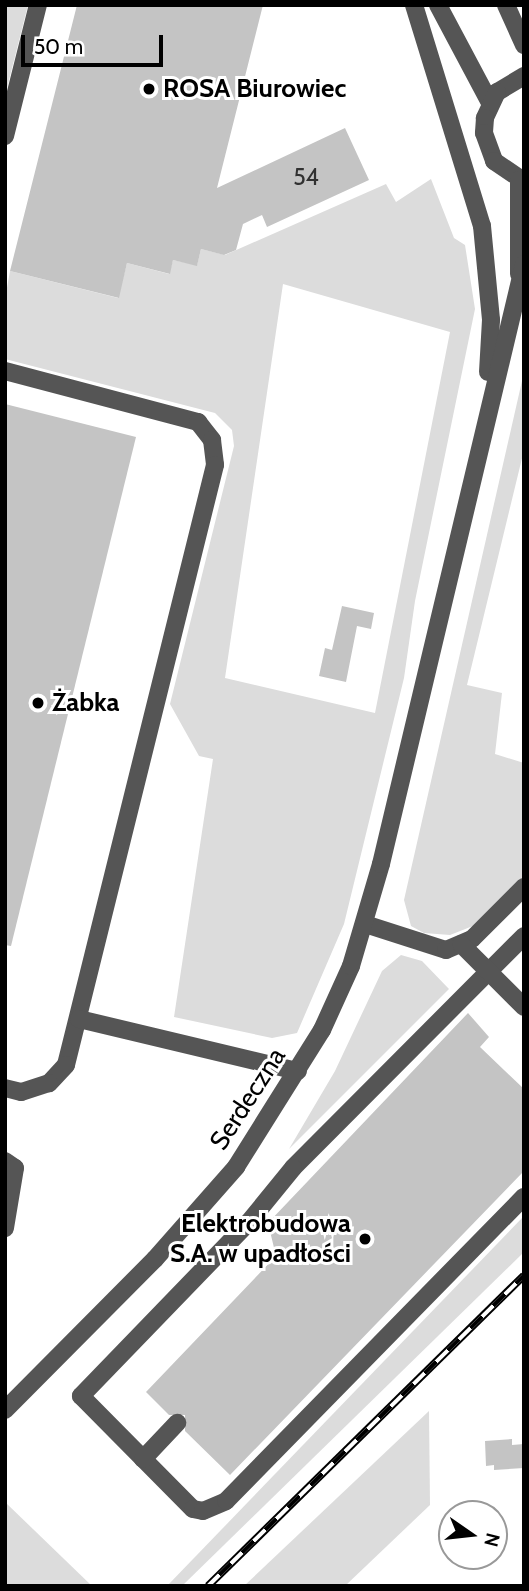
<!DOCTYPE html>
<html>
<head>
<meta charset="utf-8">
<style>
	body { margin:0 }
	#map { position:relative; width:529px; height:1591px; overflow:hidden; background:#fff; font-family:Cabin,sans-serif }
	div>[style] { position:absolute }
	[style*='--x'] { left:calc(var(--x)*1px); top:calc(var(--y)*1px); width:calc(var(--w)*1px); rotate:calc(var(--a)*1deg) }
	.green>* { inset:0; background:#dcdcdc }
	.building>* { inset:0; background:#c4c4c4 }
	.minor>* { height:18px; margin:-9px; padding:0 9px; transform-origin:9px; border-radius:9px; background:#555 }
	.rail>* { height:8px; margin-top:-4px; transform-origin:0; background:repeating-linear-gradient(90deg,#fff 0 16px,#000 0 32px); box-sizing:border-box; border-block:2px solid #000 }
	.dots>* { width:19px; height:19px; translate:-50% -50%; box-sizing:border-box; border:4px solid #fff; border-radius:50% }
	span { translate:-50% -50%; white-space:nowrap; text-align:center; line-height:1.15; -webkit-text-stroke:6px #fff; paint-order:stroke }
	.number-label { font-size:23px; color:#313131 }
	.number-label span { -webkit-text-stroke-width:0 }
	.poi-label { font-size:26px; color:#000; font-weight:700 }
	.left { translate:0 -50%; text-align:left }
	.right { translate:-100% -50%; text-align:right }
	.street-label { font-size:26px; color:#000 }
	.frame { position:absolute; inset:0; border:7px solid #000; pointer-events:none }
	.north { position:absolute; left:438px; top:1500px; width:70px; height:70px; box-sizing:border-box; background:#fff; border:2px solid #999; border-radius:50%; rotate:104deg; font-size:19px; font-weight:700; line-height:28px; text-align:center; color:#000 }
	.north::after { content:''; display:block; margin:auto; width:24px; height:32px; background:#000; clip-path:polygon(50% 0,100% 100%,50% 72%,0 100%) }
	.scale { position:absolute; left:21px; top:35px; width:142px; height:32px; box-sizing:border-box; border:4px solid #000; border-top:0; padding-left:9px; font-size:21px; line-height:24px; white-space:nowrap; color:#000; -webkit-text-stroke:5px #fff; paint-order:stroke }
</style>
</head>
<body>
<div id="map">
	<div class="green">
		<i style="clip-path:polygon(5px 5px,28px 5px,5px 96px)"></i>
		<i style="clip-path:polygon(evenodd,431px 179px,454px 238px,465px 245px,475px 309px,415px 601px,404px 678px,344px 924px,297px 1033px,272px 1038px,174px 1017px,213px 759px,199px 756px,170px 704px,234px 446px,232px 430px,215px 413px,5px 359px,5px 299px,10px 271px,118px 298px,127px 263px,169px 274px,173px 260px,197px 265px,201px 249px,225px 255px,386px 184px,396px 202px,431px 179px,283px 284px,450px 332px,375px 713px,225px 678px,283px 284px)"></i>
		<i style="clip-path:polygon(524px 372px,524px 450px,467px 685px,502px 693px,495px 754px,524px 763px,524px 877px,478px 924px,450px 935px,424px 933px,411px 926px,404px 900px)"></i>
		<i style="clip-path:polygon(401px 955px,422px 961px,449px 989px,289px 1149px,335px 1071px,382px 971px)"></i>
		<i style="clip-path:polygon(524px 1216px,524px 1252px,182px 1586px,167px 1586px)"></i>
		<i style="clip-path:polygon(429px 1411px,430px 1505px,345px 1586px,244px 1586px)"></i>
		<i style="clip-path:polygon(5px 1502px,92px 1586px,5px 1586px)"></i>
	</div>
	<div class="building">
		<i style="clip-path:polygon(77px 5px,263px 5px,217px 188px,345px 128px,369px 180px,267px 227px,262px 215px,243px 224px,236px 250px,224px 255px,201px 249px,197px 266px,173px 260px,170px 274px,127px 263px,119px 298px,10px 271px)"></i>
		<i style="clip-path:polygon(5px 404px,136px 437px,11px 946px,5px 945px)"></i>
		<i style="clip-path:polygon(342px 606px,374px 613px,371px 629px,357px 626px,346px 682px,319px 676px,325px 648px,332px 650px)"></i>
		<i style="clip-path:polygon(468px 1013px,489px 1037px,480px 1047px,524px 1089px,524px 1171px,230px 1475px,185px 1431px,185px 1415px,169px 1415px,146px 1392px,276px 1256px,268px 1223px)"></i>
		<i style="clip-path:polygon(512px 1439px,512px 1445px,524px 1444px,524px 1468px,494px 1470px,494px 1465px,486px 1466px,485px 1441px)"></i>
	</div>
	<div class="minor">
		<i style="--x:414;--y:5;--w:231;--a:72.9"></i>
		<i style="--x:482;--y:226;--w:94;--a:84.5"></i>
		<i style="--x:491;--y:320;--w:52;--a:93.3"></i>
		<i style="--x:438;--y:5;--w:111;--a:62"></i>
		<i style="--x:506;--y:5;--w:44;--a:65.8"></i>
		<i style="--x:524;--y:76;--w:31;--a:149"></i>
		<i style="--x:497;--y:92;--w:29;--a:115"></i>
		<i style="--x:485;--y:118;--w:15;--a:94"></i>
		<i style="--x:484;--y:133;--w:30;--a:70"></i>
		<i style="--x:494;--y:161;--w:36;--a:34"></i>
		<i style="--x:5;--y:136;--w:135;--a:-75.9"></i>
		<i style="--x:519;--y:180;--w:94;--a:90"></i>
		<i style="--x:5;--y:371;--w:200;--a:14.8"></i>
		<i style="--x:198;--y:422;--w:23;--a:52"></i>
		<i style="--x:212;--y:440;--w:25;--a:83"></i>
		<i style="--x:215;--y:465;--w:618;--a:103.95"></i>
		<i style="--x:66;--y:1065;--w:25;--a:133"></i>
		<i style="--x:49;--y:1083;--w:29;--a:162"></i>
		<i style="--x:21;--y:1092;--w:16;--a:-166"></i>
		<i style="--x:365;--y:924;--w:85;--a:17.8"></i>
		<i style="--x:446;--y:950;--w:28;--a:-23"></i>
		<i style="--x:472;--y:939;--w:74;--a:-45"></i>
		<i style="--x:524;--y:936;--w:327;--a:134.9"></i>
		<i style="--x:293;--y:1168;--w:70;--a:129.2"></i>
		<i style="--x:249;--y:1222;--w:242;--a:134"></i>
		<i style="--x:81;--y:1396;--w:159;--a:45.3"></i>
		<i style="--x:193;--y:1509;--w:10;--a:11"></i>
		<i style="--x:203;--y:1511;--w:25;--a:-23"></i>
		<i style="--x:226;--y:1501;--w:426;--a:-45.6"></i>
		<i style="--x:461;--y:944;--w:89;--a:45"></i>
		<i style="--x:79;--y:1019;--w:225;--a:13.4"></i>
		<i style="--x:5;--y:1161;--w:12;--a:35"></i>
		<i style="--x:15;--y:1168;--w:61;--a:99.5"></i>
		<i style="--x:5;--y:1410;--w:213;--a:-45.2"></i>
		<i style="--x:155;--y:1259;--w:123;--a:-48.6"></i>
		<i style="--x:236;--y:1167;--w:162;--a:-57.9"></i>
		<i style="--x:322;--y:1030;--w:70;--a:-65.6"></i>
		<i style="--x:351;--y:966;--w:106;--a:-73.6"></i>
		<i style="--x:381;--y:864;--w:617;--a:-76.59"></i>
		<i style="--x:143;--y:1459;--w:50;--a:-46.6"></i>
	</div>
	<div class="rail">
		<i style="--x:208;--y:1586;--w:443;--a:-44.5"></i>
	</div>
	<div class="dots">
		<i style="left:149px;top:89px;background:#000"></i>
		<i style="left:38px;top:703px;background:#000"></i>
		<i style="left:365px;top:1239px;background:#000"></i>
	</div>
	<div class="number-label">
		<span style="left:306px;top:177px">54</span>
	</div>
	<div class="poi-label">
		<span class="left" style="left:163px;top:89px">ROSA Biurowiec</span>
		<span class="left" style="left:52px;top:703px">Żabka</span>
		<span class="right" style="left:351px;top:1239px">Elektrobudowa<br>S.A. w upadłości</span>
	</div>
	<div class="street-label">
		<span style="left:248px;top:1099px;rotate:-57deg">Serdeczna</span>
	</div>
	<div class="frame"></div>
	<div class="north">N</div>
	<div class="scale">50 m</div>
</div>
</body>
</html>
